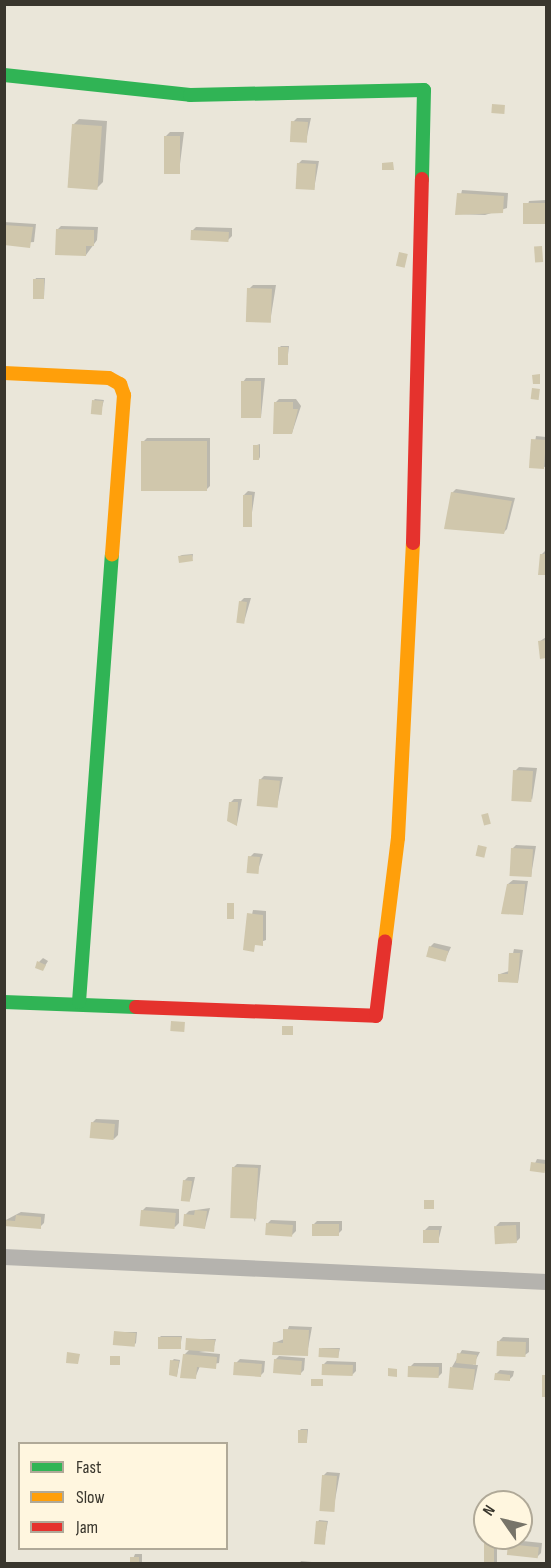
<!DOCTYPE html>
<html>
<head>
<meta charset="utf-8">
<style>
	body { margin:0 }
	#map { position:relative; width:551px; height:1568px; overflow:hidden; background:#eae6d9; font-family:"Sofia Sans Condensed",sans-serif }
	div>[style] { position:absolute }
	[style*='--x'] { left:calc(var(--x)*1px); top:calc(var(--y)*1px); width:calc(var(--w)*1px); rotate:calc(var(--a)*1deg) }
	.shadow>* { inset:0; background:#0003; transform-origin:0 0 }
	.building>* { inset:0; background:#d0c7ac; transform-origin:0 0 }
	.street>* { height:16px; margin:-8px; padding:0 8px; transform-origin:8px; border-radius:8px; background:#b5b3ae }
	.fast>* { height:14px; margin:-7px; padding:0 7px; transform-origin:7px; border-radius:7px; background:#30b455 }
	.slow>* { height:14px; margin:-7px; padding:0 7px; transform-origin:7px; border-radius:7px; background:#ff9f0a }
	.jam>* { height:14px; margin:-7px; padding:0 7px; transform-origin:7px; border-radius:7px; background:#e5322d }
	span { translate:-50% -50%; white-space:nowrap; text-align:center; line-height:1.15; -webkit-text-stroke:6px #fff6df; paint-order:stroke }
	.frame { position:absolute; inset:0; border:6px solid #39362d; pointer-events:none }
	.legend { position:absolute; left:18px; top:1442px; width:210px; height:108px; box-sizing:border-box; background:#fff6df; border:2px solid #b0a998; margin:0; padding:8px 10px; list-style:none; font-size:18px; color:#39362d }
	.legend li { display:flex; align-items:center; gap:12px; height:30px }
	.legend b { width:30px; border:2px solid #b0a998 }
	.north { position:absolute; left:473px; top:1490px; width:60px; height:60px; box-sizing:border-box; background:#fff6df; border:2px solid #b0a998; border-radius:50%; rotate:304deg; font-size:16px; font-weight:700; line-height:24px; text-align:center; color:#39362d }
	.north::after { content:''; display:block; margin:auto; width:21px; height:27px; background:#777469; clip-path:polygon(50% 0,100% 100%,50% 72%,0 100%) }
</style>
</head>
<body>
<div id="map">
	<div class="shadow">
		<i style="clip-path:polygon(297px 118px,311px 118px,306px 141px,293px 122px)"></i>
		<i style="clip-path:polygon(79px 119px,107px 121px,103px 182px,97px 188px,73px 125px)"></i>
		<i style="clip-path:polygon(170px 132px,184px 132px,179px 172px,166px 136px)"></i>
		<i style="clip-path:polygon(302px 160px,319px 161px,314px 189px,298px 164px)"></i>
		<i style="clip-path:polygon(462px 190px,508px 193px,507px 208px,485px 215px,457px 214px)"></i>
		<i style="clip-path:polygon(546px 200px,546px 223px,524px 222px,529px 201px)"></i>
		<i style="clip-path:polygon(4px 222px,36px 224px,34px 242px,4px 244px)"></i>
		<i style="clip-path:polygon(61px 226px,98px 227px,97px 240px,86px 255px,57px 230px)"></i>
		<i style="clip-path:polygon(196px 227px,232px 228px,232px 236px,228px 240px,192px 231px)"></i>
		<i style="clip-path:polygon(36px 278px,45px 278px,44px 297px,35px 280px)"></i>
		<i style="clip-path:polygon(253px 285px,276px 285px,270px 322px,249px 289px)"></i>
		<i style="clip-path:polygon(281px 346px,289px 346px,287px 363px,279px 348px)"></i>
		<i style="clip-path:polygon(246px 378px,265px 378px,261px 417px,243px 382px)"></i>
		<i style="clip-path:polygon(95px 399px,104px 400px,100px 414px,94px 400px)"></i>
		<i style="clip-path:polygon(279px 399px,296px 399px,301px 406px,292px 433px,275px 403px)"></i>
		<i style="clip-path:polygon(536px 436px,546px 437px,546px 467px,531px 466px)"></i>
		<i style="clip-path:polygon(147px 438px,210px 438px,210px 486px,206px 490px,143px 442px)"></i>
		<i style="clip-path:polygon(260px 444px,260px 457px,259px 459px,254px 446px)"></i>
		<i style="clip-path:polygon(456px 489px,515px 498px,507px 529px,503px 533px,452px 493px)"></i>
		<i style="clip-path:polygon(248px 491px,255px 492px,250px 526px,244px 495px)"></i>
		<i style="clip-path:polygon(546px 550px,546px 574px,540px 573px,542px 554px)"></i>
		<i style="clip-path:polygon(193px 554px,192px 560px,180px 556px,182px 555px)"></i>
		<i style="clip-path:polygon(244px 598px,251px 598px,244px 622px,240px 602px)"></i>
		<i style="clip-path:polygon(546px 637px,546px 656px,541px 657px,539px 642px)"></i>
		<i style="clip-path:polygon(519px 767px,537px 768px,532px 800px,515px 771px)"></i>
		<i style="clip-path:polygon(264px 776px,283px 777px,277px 806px,260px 780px)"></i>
		<i style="clip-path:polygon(234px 799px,242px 799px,237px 824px,230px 803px)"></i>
		<i style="clip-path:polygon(516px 845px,536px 846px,531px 876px,512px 849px)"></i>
		<i style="clip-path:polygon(254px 853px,263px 854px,257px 873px,250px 857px)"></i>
		<i style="clip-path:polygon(513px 880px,528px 881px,523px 914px,508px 884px)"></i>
		<i style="clip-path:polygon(253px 910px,266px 911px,266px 940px,245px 948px)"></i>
		<i style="clip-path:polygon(434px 943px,451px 947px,445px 960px,430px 947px)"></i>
		<i style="clip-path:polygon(514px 949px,523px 950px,518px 982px,500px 974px,509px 971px)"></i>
		<i style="clip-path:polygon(43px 958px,48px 961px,43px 969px,39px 962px)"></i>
		<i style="clip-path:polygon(96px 1119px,119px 1120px,118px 1135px,114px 1139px,92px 1123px)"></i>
		<i style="clip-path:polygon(537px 1159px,546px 1160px,546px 1171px,532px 1170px)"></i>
		<i style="clip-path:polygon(237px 1164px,261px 1165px,255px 1222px,233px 1168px)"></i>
		<i style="clip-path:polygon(188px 1177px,195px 1177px,190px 1200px,184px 1181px)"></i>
		<i style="clip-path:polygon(146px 1207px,179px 1209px,179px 1223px,175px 1227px,142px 1211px)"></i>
		<i style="clip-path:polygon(210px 1208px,205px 1227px,185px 1215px,189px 1211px)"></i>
		<i style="clip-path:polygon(21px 1212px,45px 1214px,44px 1223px,40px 1227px,4px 1221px)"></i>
		<i style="clip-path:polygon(271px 1220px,296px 1221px,296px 1231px,292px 1235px,267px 1224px)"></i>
		<i style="clip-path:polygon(317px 1221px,342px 1221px,342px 1230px,338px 1234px,313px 1225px)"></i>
		<i style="clip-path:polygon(500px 1222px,520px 1222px,520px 1238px,516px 1242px,496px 1226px)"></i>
		<i style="clip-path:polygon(429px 1226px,442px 1226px,438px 1242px,425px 1230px)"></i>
		<i style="clip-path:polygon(289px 1326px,312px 1327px,307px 1354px,274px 1343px,284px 1339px)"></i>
		<i style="clip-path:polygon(115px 1332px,137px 1332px,136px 1343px,135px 1344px)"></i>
		<i style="clip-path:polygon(182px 1336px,180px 1348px,160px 1337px,161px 1336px)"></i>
		<i style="clip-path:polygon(503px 1337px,529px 1338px,529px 1352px,525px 1355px,499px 1341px)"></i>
		<i style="clip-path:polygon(188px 1339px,216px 1339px,213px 1350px,199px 1352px,220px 1354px,219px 1363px,200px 1366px,195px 1378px,184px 1355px,191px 1348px)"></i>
		<i style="clip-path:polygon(340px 1348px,338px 1357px,321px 1349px,322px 1348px)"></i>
		<i style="clip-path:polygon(462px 1350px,480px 1352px,473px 1365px,478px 1365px,473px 1389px,452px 1367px)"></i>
		<i style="clip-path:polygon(279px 1356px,305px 1358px,304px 1370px,300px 1374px,275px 1360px)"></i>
		<i style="clip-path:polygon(174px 1359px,180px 1360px,177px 1375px,172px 1361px)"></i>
		<i style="clip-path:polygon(240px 1359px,265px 1361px,264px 1372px,260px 1376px,236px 1363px)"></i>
		<i style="clip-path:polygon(327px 1361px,356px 1362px,356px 1371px,352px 1375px,323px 1365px)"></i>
		<i style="clip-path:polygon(414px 1363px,442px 1363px,442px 1373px,438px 1377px,410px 1367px)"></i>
		<i style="clip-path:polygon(500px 1370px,514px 1371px,513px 1376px,509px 1380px,496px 1374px)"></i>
		<i style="clip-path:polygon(301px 1429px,308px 1429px,307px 1441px,299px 1431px)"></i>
		<i style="clip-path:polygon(327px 1472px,340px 1473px,333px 1511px,323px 1476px)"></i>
		<i style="clip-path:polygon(319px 1520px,328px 1521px,324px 1543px,318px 1522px)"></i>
		<i style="left:485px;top:1538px;width:12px;height:26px"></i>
		<i style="clip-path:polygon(513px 1540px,542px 1543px,541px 1553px,537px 1557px,509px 1544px)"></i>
		<i style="clip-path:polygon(135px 1554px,142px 1554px,142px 1564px,131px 1564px)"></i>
		<i style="clip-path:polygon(301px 1561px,312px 1562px,312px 1564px,299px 1564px)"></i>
	</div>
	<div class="building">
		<i style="left:492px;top:104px;width:13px;height:9px;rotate:4deg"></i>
		<i style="left:291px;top:121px;width:17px;height:21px;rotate:3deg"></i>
		<i style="left:72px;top:124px;width:30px;height:64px;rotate:4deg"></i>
		<i style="left:164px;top:136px;width:16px;height:38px"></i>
		<i style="clip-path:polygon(393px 162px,394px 170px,382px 170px,382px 163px)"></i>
		<i style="left:297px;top:163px;width:19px;height:26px;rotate:3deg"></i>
		<i style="clip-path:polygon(457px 193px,504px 196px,503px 213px,455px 215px)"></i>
		<i style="left:546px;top:203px;width:21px;height:23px;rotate:90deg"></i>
		<i style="clip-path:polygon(4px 225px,33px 227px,30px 248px,4px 245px)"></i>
		<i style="clip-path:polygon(56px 229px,94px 230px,94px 246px,86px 246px,86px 256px,55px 255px)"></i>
		<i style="left:191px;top:230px;width:38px;height:10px;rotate:3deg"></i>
		<i style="left:542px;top:246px;width:16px;height:8px;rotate:86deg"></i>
		<i style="left:399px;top:252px;width:9px;height:14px;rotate:13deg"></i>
		<i style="left:33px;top:279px;width:11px;height:20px"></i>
		<i style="left:247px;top:288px;width:25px;height:34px;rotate:2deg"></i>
		<i style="left:278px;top:347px;width:10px;height:18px"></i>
		<i style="clip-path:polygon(540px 374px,540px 384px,533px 384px,532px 375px)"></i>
		<i style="left:241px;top:381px;width:20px;height:37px"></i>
		<i style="left:532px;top:388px;width:8px;height:11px;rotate:7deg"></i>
		<i style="left:92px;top:400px;width:11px;height:14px;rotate:5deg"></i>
		<i style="clip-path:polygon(274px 402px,293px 402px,293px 409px,298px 409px,292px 434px,273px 434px)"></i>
		<i style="left:531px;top:439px;width:15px;height:29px;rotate:4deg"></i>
		<i style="left:207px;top:441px;width:50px;height:66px;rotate:90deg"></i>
		<i style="left:253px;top:445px;width:6px;height:15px"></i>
		<i style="clip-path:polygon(451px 492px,512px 501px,504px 534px,444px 529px)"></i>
		<i style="left:243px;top:495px;width:9px;height:32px"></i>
		<i style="clip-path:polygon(540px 554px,546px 554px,546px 575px,538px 575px)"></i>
		<i style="clip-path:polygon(192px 555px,193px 561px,179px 563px,178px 556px)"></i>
		<i style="left:239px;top:601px;width:8px;height:22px;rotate:7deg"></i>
		<i style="clip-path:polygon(546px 640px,546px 658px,540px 659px,538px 641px)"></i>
		<i style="left:513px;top:770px;width:20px;height:31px;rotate:3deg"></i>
		<i style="left:259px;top:779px;width:21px;height:27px;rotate:5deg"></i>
		<i style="clip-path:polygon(229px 802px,238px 802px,237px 826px,227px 821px)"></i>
		<i style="left:488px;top:813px;width:11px;height:7px;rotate:75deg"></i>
		<i style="left:478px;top:845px;width:9px;height:11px;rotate:13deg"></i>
		<i style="left:511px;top:848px;width:22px;height:28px;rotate:3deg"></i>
		<i style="left:248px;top:856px;width:12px;height:17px;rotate:5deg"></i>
		<i style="clip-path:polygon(507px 884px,525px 884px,523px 915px,501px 914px)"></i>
		<i style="left:227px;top:903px;width:7px;height:16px"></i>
		<i style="clip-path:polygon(247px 913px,263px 915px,263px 946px,255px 945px,254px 952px,243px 950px)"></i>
		<i style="left:429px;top:946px;width:20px;height:11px;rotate:15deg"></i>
		<i style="clip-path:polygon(509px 953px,520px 953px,518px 983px,498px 982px,498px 974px,508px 974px)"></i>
		<i style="clip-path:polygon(37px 961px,46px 965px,43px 971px,35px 968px)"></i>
		<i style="left:171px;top:1021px;width:14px;height:10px;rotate:4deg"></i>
		<i style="left:282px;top:1026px;width:11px;height:9px"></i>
		<i style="left:91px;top:1122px;width:24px;height:16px;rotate:5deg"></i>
		<i style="left:531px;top:1162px;width:15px;height:9px;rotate:8deg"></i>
		<i style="left:232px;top:1167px;width:26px;height:51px;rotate:2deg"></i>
		<i style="left:183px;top:1180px;width:9px;height:21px;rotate:6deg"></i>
		<i style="left:424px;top:1200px;width:10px;height:9px"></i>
		<i style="left:141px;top:1210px;width:35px;height:16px;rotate:5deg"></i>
		<i style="clip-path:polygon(195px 1210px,207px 1211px,205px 1229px,183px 1226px,184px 1214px,194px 1215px)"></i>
		<i style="clip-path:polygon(16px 1215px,41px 1217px,41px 1229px,4px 1226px,4px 1220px,15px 1221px)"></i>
		<i style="left:266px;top:1223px;width:27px;height:12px;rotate:4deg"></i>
		<i style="left:312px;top:1224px;width:27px;height:12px"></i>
		<i style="left:516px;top:1225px;width:18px;height:22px;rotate:87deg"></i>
		<i style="left:423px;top:1230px;width:16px;height:13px"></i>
		<i style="clip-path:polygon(283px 1329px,309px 1330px,308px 1356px,272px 1355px,273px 1342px,283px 1343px)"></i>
		<i style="left:114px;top:1331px;width:22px;height:14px;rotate:5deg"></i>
		<i style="left:158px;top:1337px;width:23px;height:12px"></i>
		<i style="left:186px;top:1338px;width:29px;height:12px;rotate:4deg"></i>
		<i style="left:497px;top:1341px;width:29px;height:15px;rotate:2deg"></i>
		<i style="left:319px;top:1348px;width:20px;height:9px;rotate:3deg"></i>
		<i style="clip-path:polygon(67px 1352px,80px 1354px,78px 1364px,66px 1363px)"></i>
		<i style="left:457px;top:1353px;width:20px;height:10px;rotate:6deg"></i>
		<i style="clip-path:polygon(183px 1354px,217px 1357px,216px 1369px,197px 1367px,196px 1379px,180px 1378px)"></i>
		<i style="left:110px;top:1356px;width:10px;height:9px"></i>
		<i style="left:274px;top:1359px;width:28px;height:14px;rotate:4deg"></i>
		<i style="clip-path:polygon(170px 1360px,179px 1361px,177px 1377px,169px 1375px)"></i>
		<i style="left:234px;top:1362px;width:28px;height:13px;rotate:4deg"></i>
		<i style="left:322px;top:1364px;width:31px;height:11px;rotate:2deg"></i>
		<i style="left:408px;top:1366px;width:31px;height:11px;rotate:2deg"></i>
		<i style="left:450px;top:1367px;width:25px;height:21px;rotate:5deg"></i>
		<i style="clip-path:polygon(388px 1368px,397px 1369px,397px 1377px,388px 1376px)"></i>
		<i style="clip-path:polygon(495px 1373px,510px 1375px,510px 1381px,494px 1380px)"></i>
		<i style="left:542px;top:1375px;width:4px;height:22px"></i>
		<i style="left:311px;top:1379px;width:12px;height:7px"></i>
		<i style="left:298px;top:1430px;width:9px;height:13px"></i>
		<i style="left:322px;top:1475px;width:15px;height:36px;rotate:4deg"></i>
		<i style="left:316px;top:1521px;width:11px;height:23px;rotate:5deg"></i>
		<i style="left:484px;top:1538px;width:10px;height:26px"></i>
		<i style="left:508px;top:1544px;width:31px;height:11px;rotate:6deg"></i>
		<i style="left:130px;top:1557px;width:9px;height:7px"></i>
	</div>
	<div class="street">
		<i style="--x:4;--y:1257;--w:543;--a:2.64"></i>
	</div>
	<div class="fast">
		<i style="--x:4;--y:75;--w:187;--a:6.1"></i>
		<i style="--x:190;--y:95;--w:234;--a:-1.2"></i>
		<i style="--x:424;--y:90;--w:89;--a:91.3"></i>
		<i style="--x:4;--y:1002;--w:132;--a:2.2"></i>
		<i style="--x:79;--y:1002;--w:448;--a:-85.8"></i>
	</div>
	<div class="slow">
		<i style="--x:4;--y:373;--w:105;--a:2.7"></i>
		<i style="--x:109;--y:378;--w:13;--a:29"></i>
		<i style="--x:120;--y:384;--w:12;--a:70"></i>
		<i style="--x:124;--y:395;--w:160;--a:94.3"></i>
		<i style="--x:385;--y:942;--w:105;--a:-82.9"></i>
		<i style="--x:398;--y:838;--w:295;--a:-87.1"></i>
	</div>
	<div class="jam">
		<i style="--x:413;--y:543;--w:364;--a:-88.6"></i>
		<i style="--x:136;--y:1007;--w:240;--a:2.1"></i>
		<i style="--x:376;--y:1016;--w:75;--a:-83.1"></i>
	</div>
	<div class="frame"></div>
	<ul class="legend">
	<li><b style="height:8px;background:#30b455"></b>Fast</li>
	<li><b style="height:8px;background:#ff9f0a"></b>Slow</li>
	<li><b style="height:8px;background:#e5322d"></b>Jam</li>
	</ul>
	<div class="north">N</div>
</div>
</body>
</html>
